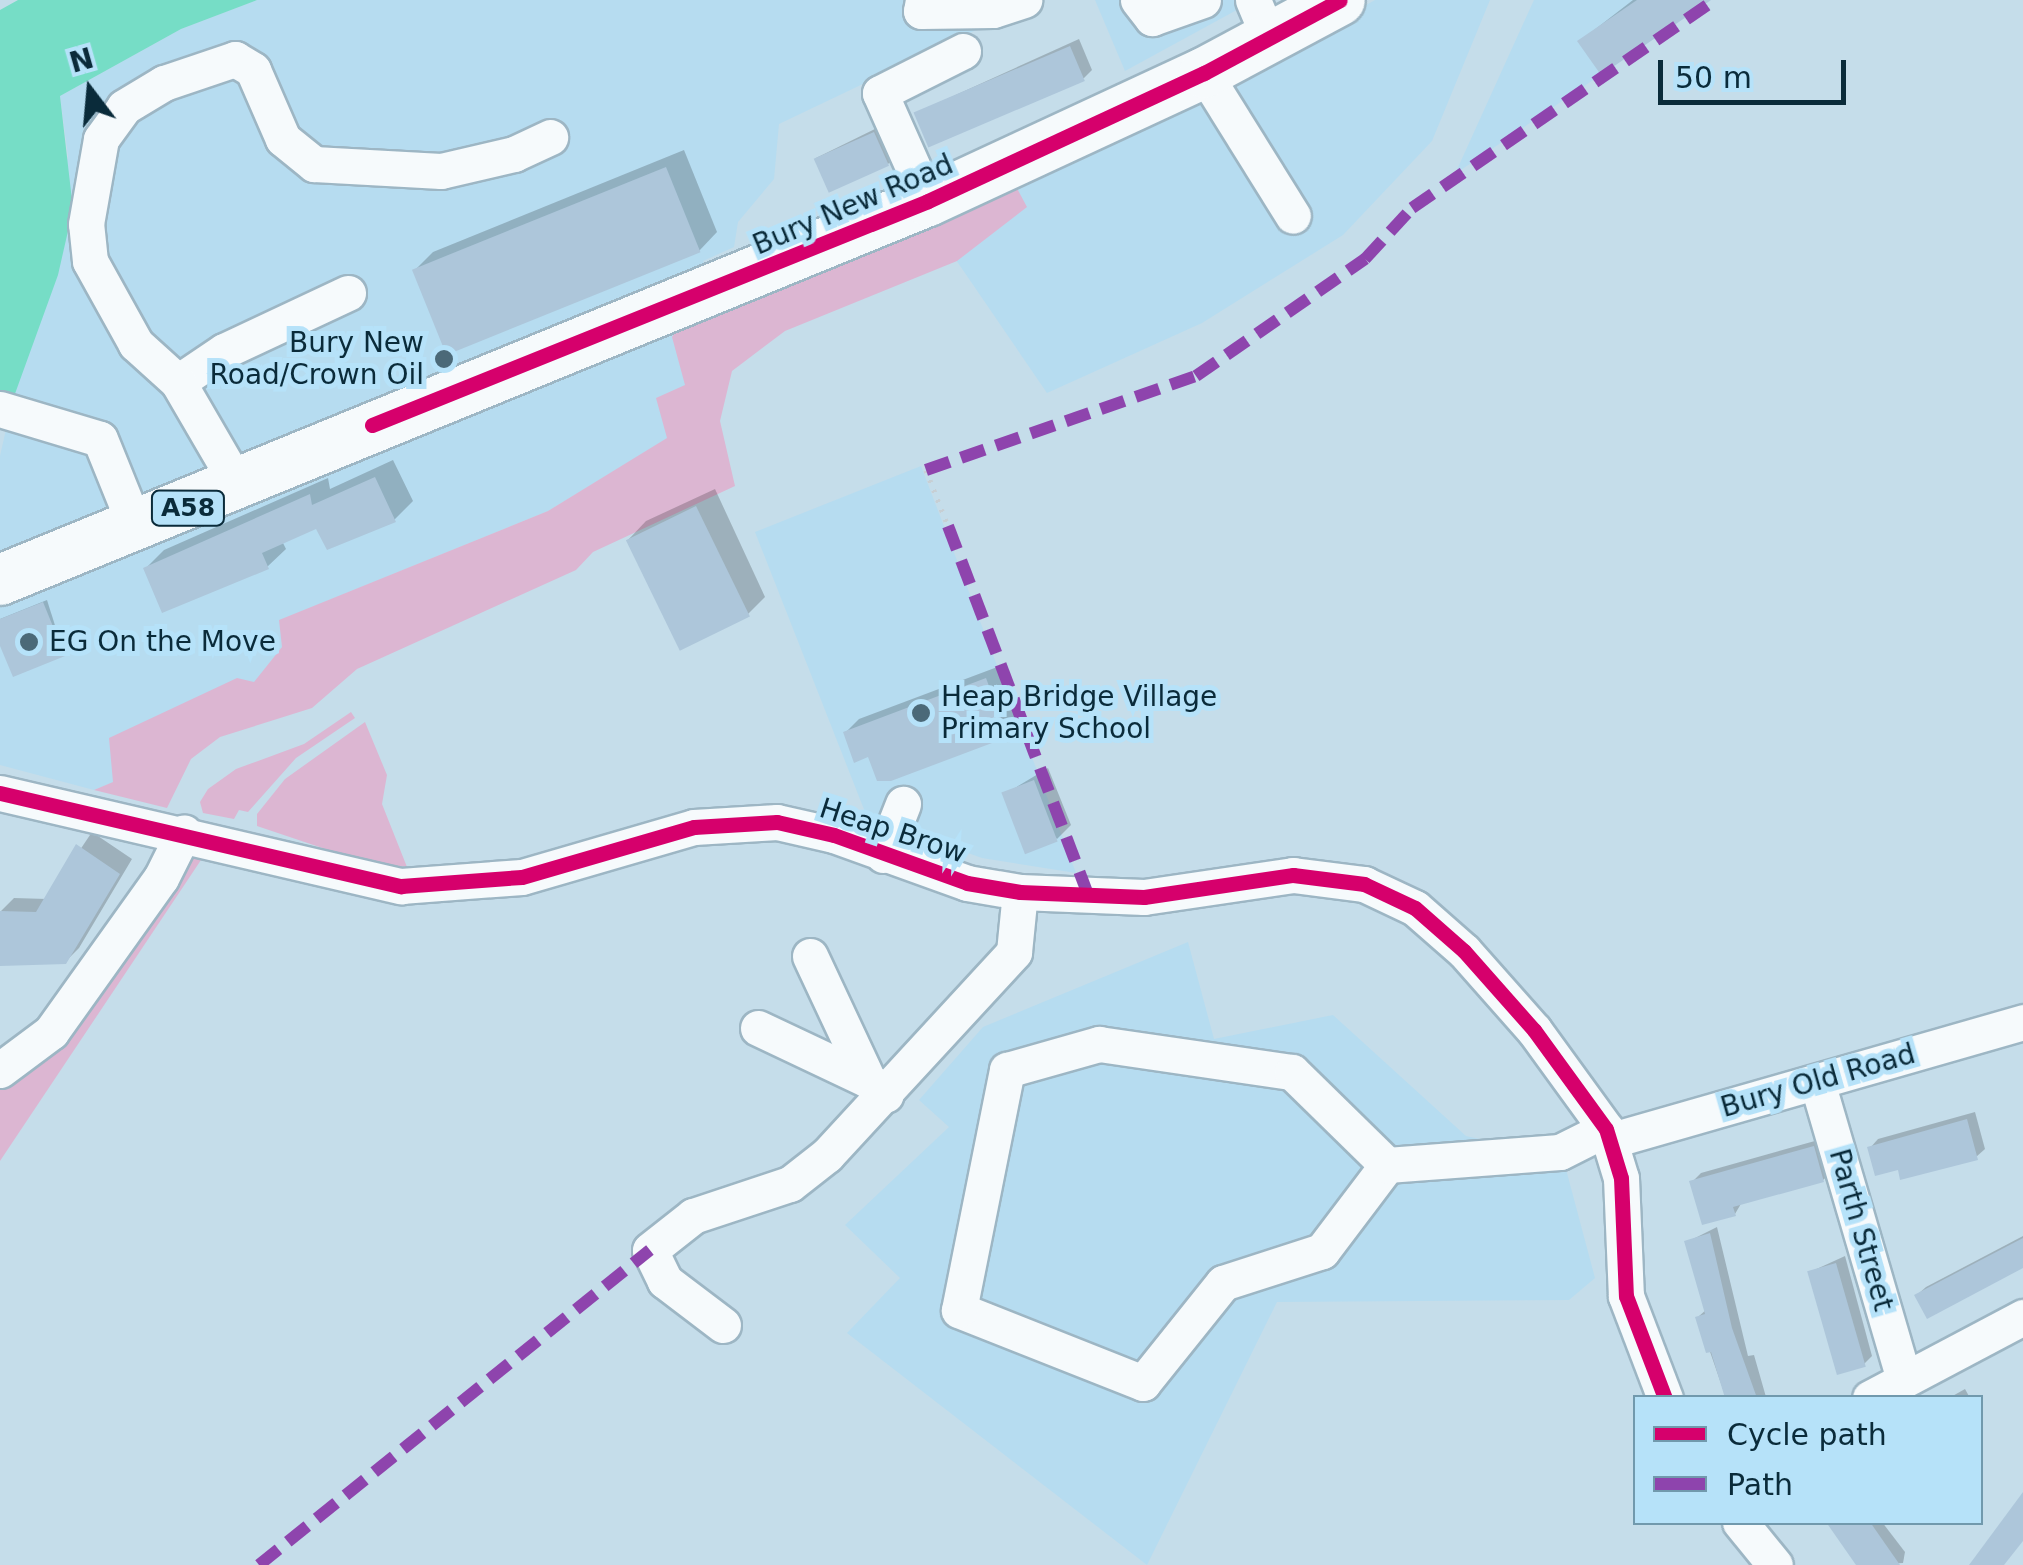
<!DOCTYPE html>
<html>
<head>
<meta charset="utf-8">
<style>
	body { margin:0 }
	#map { position:relative; width:2023px; height:1565px; overflow:hidden; background:#c5ddea; font-family:"DejaVu Sans",sans-serif }
	div>[style] { position:absolute }
	[style*='--x'] { left:calc(var(--x)*1px); top:calc(var(--y)*1px); width:calc(var(--w)*1px); rotate:calc(var(--a)*1deg) }
	.built>* { inset:0; background:#b6dcf0 }
	.green>* { inset:0; background:#dcb6d2 }
	.water>* { inset:0; background:#76ddc6 }
	.shadow>* { inset:0; background:#0003 }
	.building>* { inset:0; background:#adc6da; transform-origin:0 0 }
	.path>* { height:5px; margin-top:-2.5px; transform-origin:0; background:repeating-linear-gradient(90deg,#c7cfd4 0 2.5px,transparent 0 10.5px) }
	.roads { filter:drop-shadow(2px 0 #9db6c4) drop-shadow(-2px 0 #9db6c4) drop-shadow(0 2px #9db6c4) drop-shadow(0 -2px #9db6c4) }
	.minor>* { height:35px; margin:-17.5px; padding:0 17.5px; transform-origin:17.5px; border-radius:17.5px; background:#f6fafc }
	.highway>* { height:50px; margin:-25px; padding:0 25px; transform-origin:25px; border-radius:25px; background:#f6fafc }
	.quiet>* { height:12px; margin-top:-6px; transform-origin:0; background:repeating-linear-gradient(90deg,#8e44ad 0 25px,transparent 0 37px) }
	.cycleway>* { height:15px; margin:-7.5px; padding:0 7.5px; transform-origin:7.5px; border-radius:7.5px; background:#d6006c }
	.dots>* { width:28px; height:28px; translate:-50% -50%; box-sizing:border-box; border:5px solid #b6e2f9; border-radius:50% }
	span { translate:-50% -50%; white-space:nowrap; text-align:center; line-height:1.15; -webkit-text-stroke:10px #b6e2f9; paint-order:stroke }
	.shield-label span { padding:2px 8px; background:#b6e2f9; border:2px solid; border-radius:8px; -webkit-text-stroke-width:0 }
	.shield-label { font-size:25px; color:#0a2b3a; font-weight:700 }
	.street-label { font-size:28px; color:#0a2b3a }
	.poi-label { font-size:28px; color:#0a2b3a }
	.right { translate:-100% -50%; text-align:right }
	.left { translate:0 -50%; text-align:left }
	.legend { position:absolute; left:1633px; top:1395px; width:350px; height:130px; box-sizing:border-box; background:#b6e2f9; border:2px solid #7199ad; margin:0; padding:12px 18px; list-style:none; font-size:30px; color:#0a2b3a }
	.legend li { display:flex; align-items:center; gap:20px; height:50px }
	.legend b { width:50px; border:2px solid #7199ad }
	.north { position:absolute; left:40px; top:40px; width:100px; height:100px; -webkit-text-stroke:8px #b6e2f9; paint-order:stroke; rotate:344deg; font-size:28px; font-weight:700; line-height:40px; text-align:center; color:#0a2b3a }
	.north::after { content:''; display:block; margin:auto; width:35px; height:45px; background:#0a2b3a; clip-path:polygon(50% 0,100% 100%,50% 72%,0 100%) }
	.scale { position:absolute; left:1658px; top:60px; width:188px; height:45px; box-sizing:border-box; border:5px solid #0a2b3a; border-top:0; padding-left:12px; font-size:30px; line-height:35px; white-space:nowrap; color:#0a2b3a; -webkit-text-stroke:8px #b6e2f9; paint-order:stroke }
</style>
</head>
<body>
<div id="map">
	<div class="built">
		<i style="clip-path:polygon(257px 0,1039px 0,779px 124px,774px 179px,738px 222px,734px 247px,703px 261px,722px 303px,668px 438px,548px 511px,280px 620px,282px 647px,254px 683px,114px 782px,94px 790px,0 765px,0 456px,68px 156px,60px 96px,181px 29px)"></i>
		<i style="clip-path:polygon(1095px 0,1255px 0,1125px 71px)"></i>
		<i style="clip-path:polygon(1375px 0,1490px 0,1432px 141px,1343px 235px,1202px 323px,1047px 393px,928px 219px,1259px 67px)"></i>
		<i style="clip-path:polygon(1534px 0,1711px 0,1455px 174px)"></i>
		<i style="clip-path:polygon(921px 466px,1076px 873px,982px 858px,867px 817px,755px 532px)"></i>
		<i style="clip-path:polygon(1188px 942px,1214px 1039px,1333px 1015px,1466px 1136px,1563px 1158px,1595px 1278px,1569px 1300px,1277px 1302px,1147px 1565px,847px 1333px,900px 1278px,845px 1225px,949px 1127px,919px 1100px,983px 1027px)"></i>
	</div>
	<div class="green">
		<i style="clip-path:polygon(1013px 181px,1027px 207px,957px 261px,785px 331px,732px 371px,720px 421px,735px 486px,593px 552px,576px 570px,357px 669px,312px 708px,220px 737px,191px 759px,167px 808px,94px 790px,113px 782px,109px 738px,237px 678px,254px 682px,282px 647px,279px 620px,548px 511px,667px 438px,656px 398px,685px 385px,672px 337px,681px 323px)"></i>
		<i style="clip-path:polygon(351px 712px,355px 718px,296px 758px,248px 812px,239px 810px,234px 819px,203px 813px,200px 802px,208px 789px,236px 769px,304px 744px)"></i>
		<i style="clip-path:polygon(365px 722px,387px 775px,382px 804px,407px 867px,361px 861px,257px 826px,257px 814px,285px 779px)"></i>
		<i style="clip-path:polygon(190px 856px,201px 860px,0 1161px,0 1080px)"></i>
	</div>
	<div class="water">
		<i style="clip-path:polygon(18px 0,257px 0,181px 29px,60px 96px,73px 209px,58px 275px,12px 402px,0 400px,0 10px)"></i>
	</div>
	<div class="shadow">
		<i style="clip-path:polygon(1707px 0,1580px 41px,1633px 0)"></i>
		<i style="clip-path:polygon(1079px 39px,1092px 70px,1084px 78px,916px 113px)"></i>
		<i style="clip-path:polygon(883px 125px,896px 156px,888px 164px,816px 158px)"></i>
		<i style="clip-path:polygon(684px 150px,717px 232px,699px 251px,415px 270px,433px 252px)"></i>
		<i style="clip-path:polygon(393px 460px,413px 501px,394px 520px,317px 525px,282px 541px,286px 549px,267px 567px,146px 568px,164px 550px,328px 478px,330px 489px)"></i>
		<i style="clip-path:polygon(715px 489px,765px 597px,747px 615px,628px 540px,646px 521px)"></i>
		<i style="clip-path:polygon(47px 600px,64px 654px,0 639px,0 619px)"></i>
		<i style="clip-path:polygon(1000px 666px,1021px 722px,1007px 735px,869px 754px,846px 732px,859px 719px)"></i>
		<i style="clip-path:polygon(1048px 768px,1071px 825px,1057px 839px,1005px 794px)"></i>
		<i style="clip-path:polygon(92px 832px,132px 859px,79px 948px,65px 962px,0 964px,0 912px,14px 898px,47px 899px)"></i>
		<i style="clip-path:polygon(1975px 1112px,1985px 1149px,1976px 1157px,1900px 1167px,1870px 1148px,1878px 1139px)"></i>
		<i style="clip-path:polygon(1822px 1139px,1832px 1172px,1823px 1180px,1742px 1202px,1735px 1214px,1692px 1182px,1701px 1173px)"></i>
		<i style="clip-path:polygon(1717px 1227px,1748px 1356px,1754px 1355px,1766px 1397px,1726px 1398px,1698px 1317px,1707px 1309px,1687px 1242px)"></i>
		<i style="clip-path:polygon(2023px 1236px,2023px 1266px,1917px 1295px,1926px 1287px)"></i>
		<i style="clip-path:polygon(1845px 1256px,1872px 1356px,1864px 1364px,1810px 1272px)"></i>
		<i style="clip-path:polygon(1965px 1389px,1970px 1398px,1949px 1398px)"></i>
		<i style="clip-path:polygon(1829px 1522px,1882px 1522px,1905px 1552px,1903px 1563px,1859px 1565px)"></i>
	</div>
	<div class="building">
		<i style="clip-path:polygon(1637px 0,1711px 0,1601px 75px,1577px 41px)"></i>
		<i style="left:1070px;top:46px;width:38px;height:170px;rotate:67deg"></i>
		<i style="left:874px;top:132px;width:37px;height:66px;rotate:66deg"></i>
		<i style="left:666px;top:167px;width:92px;height:274px;rotate:68deg"></i>
		<i style="clip-path:polygon(375px 477px,396px 522px,327px 550px,316px 529px,262px 553px,269px 569px,162px 613px,143px 568px,310px 494px,312px 505px)"></i>
		<i style="left:696px;top:506px;width:123px;height:78px;rotate:64deg"></i>
		<i style="clip-path:polygon(43px 602px,65px 656px,13px 677px,0 646px,0 619px)"></i>
		<i style="clip-path:polygon(986px 678px,1008px 737px,891px 781px,877px 781px,868px 757px,854px 763px,843px 732px)"></i>
		<i style="left:1034px;top:780px;width:66px;height:35px;rotate:69deg"></i>
		<i style="clip-path:polygon(76px 844px,120px 874px,66px 964px,0 966px,0 911px,36px 912px)"></i>
		<i style="clip-path:polygon(1967px 1119px,1978px 1160px,1900px 1180px,1898px 1170px,1875px 1176px,1867px 1147px)"></i>
		<i style="clip-path:polygon(1814px 1146px,1824px 1182px,1733px 1207px,1736px 1216px,1702px 1225px,1689px 1181px)"></i>
		<i style="clip-path:polygon(1710px 1233px,1732px 1328px,1757px 1398px,1725px 1398px,1711px 1352px,1706px 1353px,1695px 1317px,1705px 1314px,1684px 1241px)"></i>
		<i style="clip-path:polygon(2023px 1238px,2023px 1268px,1927px 1319px,1914px 1295px)"></i>
		<i style="left:1836px;top:1263px;width:108px;height:30px;rotate:74deg"></i>
		<i style="clip-path:polygon(2023px 1492px,2023px 1541px,2004px 1565px,1969px 1565px)"></i>
		<i style="clip-path:polygon(1826px 1522px,1870px 1522px,1900px 1565px,1856px 1565px)"></i>
	</div>
	<div class="path">
		<i style="--x:926;--y:470;--w:60;--a:68.6"></i>
	</div>
	<div class="roads">
		<div class="minor">
			<i style="--x:923;--y:0;--w:11;--a:100"></i>
			<i style="--x:921;--y:11;--w:72;--a:-0.8"></i>
			<i style="--x:993;--y:10;--w:33;--a:-18"></i>
			<i style="--x:1138;--y:0;--w:23;--a:52"></i>
			<i style="--x:1152;--y:18;--w:54;--a:-19.4"></i>
			<i style="--x:1253;--y:0;--w:41;--a:67.2"></i>
			<i style="--x:1204;--y:73;--w:168;--a:58.1"></i>
			<i style="--x:928;--y:201;--w:118;--a:-114"></i>
			<i style="--x:880;--y:93;--w:93;--a:-26.8"></i>
			<i style="--x:178;--y:382;--w:55;--a:-34"></i>
			<i style="--x:224;--y:351;--w:137;--a:-25.1"></i>
			<i style="--x:0;--y:409;--w:104;--a:16.7"></i>
			<i style="--x:100;--y:439;--w:96;--a:68"></i>
			<i style="--x:239;--y:487;--w:121;--a:-120.2"></i>
			<i style="--x:178;--y:382;--w:57;--a:-137.9"></i>
			<i style="--x:136;--y:344;--w:95;--a:-119"></i>
			<i style="--x:90;--y:261;--w:37;--a:-96"></i>
			<i style="--x:86;--y:224;--w:86;--a:-80"></i>
			<i style="--x:101;--y:139;--w:39;--a:-54"></i>
			<i style="--x:124;--y:107;--w:47;--a:-31"></i>
			<i style="--x:164;--y:83;--w:75;--a:-18.7"></i>
			<i style="--x:235;--y:59;--w:21;--a:31"></i>
			<i style="--x:253;--y:70;--w:75;--a:66.5"></i>
			<i style="--x:283;--y:139;--w:40;--a:39"></i>
			<i style="--x:314;--y:164;--w:127;--a:3.2"></i>
			<i style="--x:441;--y:171;--w:75;--a:-13.1"></i>
			<i style="--x:514;--y:154;--w:40;--a:-25"></i>
			<i style="--x:0;--y:793;--w:412;--a:13.1"></i>
			<i style="--x:401;--y:886;--w:121;--a:-4.3"></i>
			<i style="--x:522;--y:877;--w:179;--a:-16.2"></i>
			<i style="--x:694;--y:827;--w:83;--a:-3.4"></i>
			<i style="--x:777;--y:822;--w:58;--a:12.8"></i>
			<i style="--x:834;--y:835;--w:141;--a:19.8"></i>
			<i style="--x:967;--y:883;--w:54;--a:9.6"></i>
			<i style="--x:1020;--y:892;--w:124;--a:2.3"></i>
			<i style="--x:1144;--y:897;--w:151;--a:-8.4"></i>
			<i style="--x:1293;--y:875;--w:72;--a:7.2"></i>
			<i style="--x:1364;--y:884;--w:56;--a:25.2"></i>
			<i style="--x:1415;--y:908;--w:65;--a:41.3"></i>
			<i style="--x:1464;--y:951;--w:106;--a:48.5"></i>
			<i style="--x:1534;--y:1030;--w:122;--a:54"></i>
			<i style="--x:1606;--y:1129;--w:51;--a:73"></i>
			<i style="--x:1621;--y:1178;--w:118;--a:87.6"></i>
			<i style="--x:1626;--y:1296;--w:109;--a:69.1"></i>
			<i style="--x:883;--y:855;--w:55;--a:-68.6"></i>
			<i style="--x:810;--y:956;--w:137;--a:64.9"></i>
			<i style="--x:868;--y:1080;--w:23;--a:40"></i>
			<i style="--x:758;--y:1028;--w:122;--a:25.3"></i>
			<i style="--x:0;--y:1070;--w:64;--a:-36.7"></i>
			<i style="--x:51;--y:1032;--w:189;--a:-54.5"></i>
			<i style="--x:161;--y:878;--w:51;--a:-63.4"></i>
			<i style="--x:1817;--y:1082;--w:309;--a:73.7"></i>
			<i style="--x:1612;--y:1140;--w:428;--a:-16"></i>
			<i style="--x:1387;--y:1165;--w:108;--a:127.1"></i>
			<i style="--x:1322;--y:1251;--w:104;--a:162.1"></i>
			<i style="--x:1223;--y:1283;--w:128;--a:128.7"></i>
			<i style="--x:1143;--y:1383;--w:198;--a:-158.4"></i>
			<i style="--x:959;--y:1310;--w:245;--a:-78.7"></i>
			<i style="--x:1007;--y:1070;--w:96;--a:-15.8"></i>
			<i style="--x:1099;--y:1044;--w:195;--a:8.3"></i>
			<i style="--x:1292;--y:1072;--w:133;--a:44.4"></i>
			<i style="--x:1387;--y:1165;--w:173;--a:-4.3"></i>
			<i style="--x:1560;--y:1152;--w:51;--a:-26.6"></i>
			<i style="--x:723;--y:1325;--w:73;--a:-142.8"></i>
			<i style="--x:665;--y:1281;--w:34;--a:-116"></i>
			<i style="--x:650;--y:1250;--w:55;--a:-38.3"></i>
			<i style="--x:693;--y:1216;--w:102;--a:-18.3"></i>
			<i style="--x:790;--y:1184;--w:47;--a:-38.1"></i>
			<i style="--x:827;--y:1155;--w:276;--a:-47.3"></i>
			<i style="--x:1014;--y:952;--w:60;--a:-84.3"></i>
			<i style="--x:1870;--y:1398;--w:173;--a:-27.9"></i>
			<i style="--x:1740;--y:1522;--w:55;--a:50.9"></i>
		</div>
		<div class="highway">
			<i style="--x:0;--y:580;--w:1002;--a:-22.22"></i>
			<i style="--x:928;--y:201;--w:304;--a:-24.9"></i>
			<i style="--x:1204;--y:73;--w:154;--a:-28.2"></i>
		</div>
	</div>
	<div class="quiet">
		<i style="--x:926;--y:470;--w:286;--a:-19.2"></i>
		<i style="--x:1196;--y:376;--w:206;--a:-34.7"></i>
		<i style="--x:1365;--y:259;--w:69;--a:-47.3"></i>
		<i style="--x:1412;--y:208;--w:368;--a:-34.5"></i>
		<i style="--x:948;--y:526;--w:399;--a:69.2"></i>
		<i style="--x:259;--y:1565;--w:502;--a:-38.86"></i>
	</div>
	<div class="cycleway">
		<i style="--x:372;--y:425;--w:599;--a:-21.94"></i>
		<i style="--x:928;--y:201;--w:304;--a:-24.9"></i>
		<i style="--x:1204;--y:73;--w:154;--a:-28.2"></i>
		<i style="--x:0;--y:793;--w:412;--a:13.1"></i>
		<i style="--x:401;--y:886;--w:121;--a:-4.3"></i>
		<i style="--x:522;--y:877;--w:179;--a:-16.2"></i>
		<i style="--x:694;--y:827;--w:83;--a:-3.4"></i>
		<i style="--x:777;--y:822;--w:58;--a:12.8"></i>
		<i style="--x:834;--y:835;--w:141;--a:19.8"></i>
		<i style="--x:967;--y:883;--w:54;--a:9.6"></i>
		<i style="--x:1020;--y:892;--w:124;--a:2.3"></i>
		<i style="--x:1144;--y:897;--w:151;--a:-8.4"></i>
		<i style="--x:1293;--y:875;--w:72;--a:7.2"></i>
		<i style="--x:1364;--y:884;--w:56;--a:25.2"></i>
		<i style="--x:1415;--y:908;--w:65;--a:41.3"></i>
		<i style="--x:1464;--y:951;--w:106;--a:48.5"></i>
		<i style="--x:1534;--y:1030;--w:122;--a:54"></i>
		<i style="--x:1606;--y:1129;--w:51;--a:73"></i>
		<i style="--x:1621;--y:1178;--w:118;--a:87.6"></i>
		<i style="--x:1626;--y:1296;--w:109;--a:69.1"></i>
	</div>
	<div class="dots">
		<i style="left:444px;top:359px;background:#4b6978"></i>
		<i style="left:29px;top:642px;background:#4b6978"></i>
		<i style="left:921px;top:713px;background:#4b6978"></i>
	</div>
	<div class="shield-label">
		<span style="left:188px;top:508px">A58</span>
	</div>
	<div class="street-label">
		<span style="left:853px;top:205px;rotate:-23deg">Bury New Road</span>
		<span style="left:893px;top:831px;rotate:18deg">Heap Brow</span>
		<span style="left:1818px;top:1081px;rotate:-16deg">Bury Old Road</span>
		<span style="left:1861px;top:1230px;rotate:74deg">Parth Street</span>
	</div>
	<div class="poi-label">
		<span class="right" style="left:424px;top:359px">Bury New<br>Road/Crown Oil</span>
		<span class="left" style="left:49px;top:642px">EG On the Move</span>
		<span class="left" style="left:941px;top:713px">Heap Bridge Village<br>Primary School</span>
	</div>
	<ul class="legend">
	<li><b style="height:12px;background:#d6006c"></b>Cycle path</li>
	<li><b style="height:12px;background:#8e44ad"></b>Path</li>
	</ul>
	<div class="north">N</div>
	<div class="scale">50 m</div>
</div>
</body>
</html>
